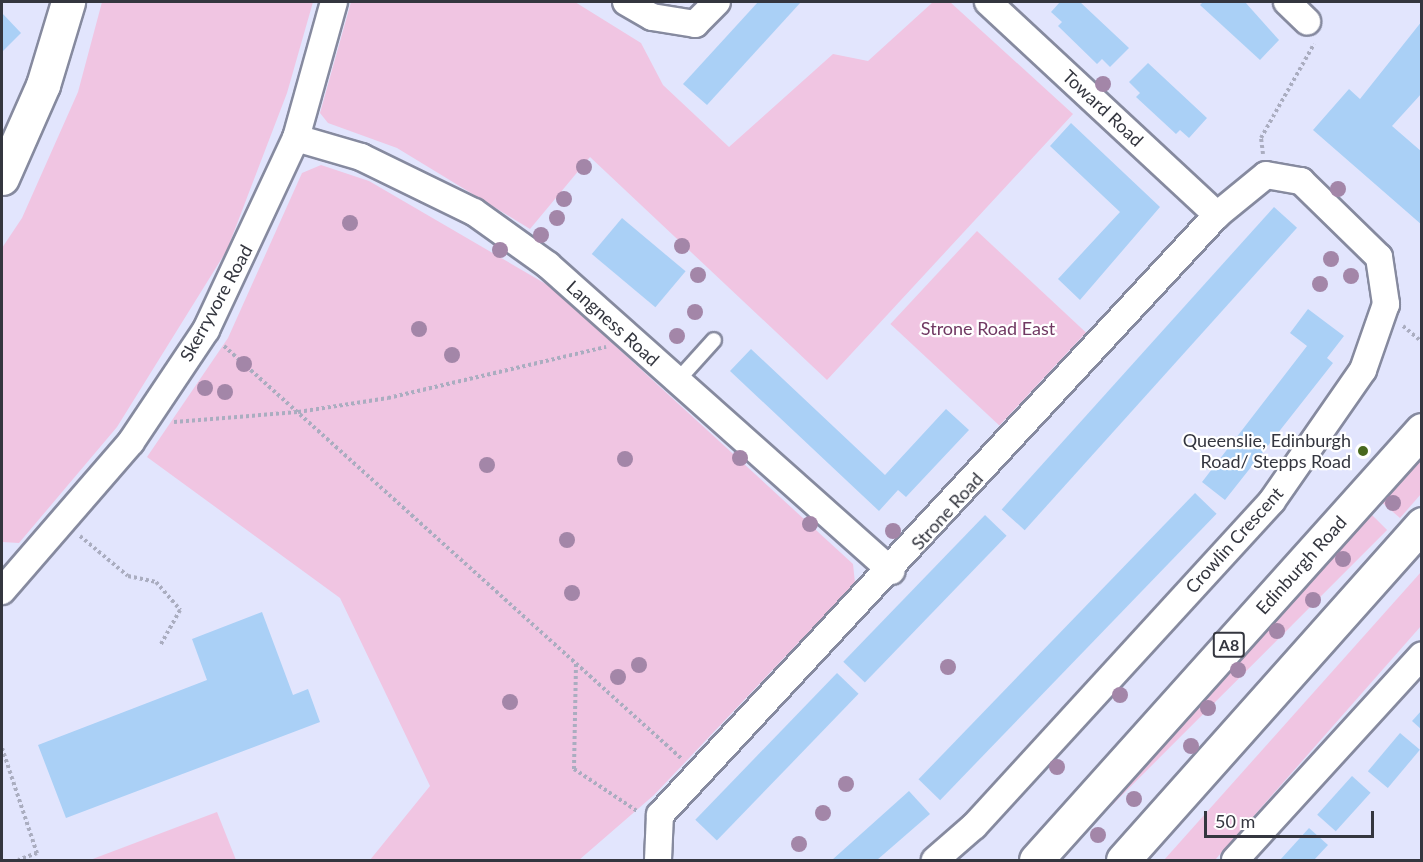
<!DOCTYPE html>
<html>
<head>
<meta charset="utf-8">
<style>
	body { margin:0 }
	#map { position:relative; width:1423px; height:862px; overflow:hidden; background:#e2e5fd; font-family:Lato,sans-serif }
	div>[style] { position:absolute }
	[style*='--x'] { left:calc(var(--x)*1px); top:calc(var(--y)*1px); width:calc(var(--w)*1px); rotate:calc(var(--a)*1deg) }
	.green>* { inset:0; background:#f0c5e2; transform-origin:0 0 }
	.building>* { inset:0; background:#aad0f6; transform-origin:0 0 }
	.path>* { height:4px; margin-top:-2px; transform-origin:0; background:repeating-linear-gradient(90deg,#aaadc0 0 3px,transparent 0 6px) }
	.roads { filter:drop-shadow(2px 0 #868a9f) drop-shadow(-2px 0 #868a9f) drop-shadow(0 2px #868a9f) drop-shadow(0 -2px #868a9f) }
	.lane>* { height:14px; margin:-7px; padding:0 7px; transform-origin:7px; border-radius:7px; background:#fff }
	.street>* { height:26px; margin:-13px; padding:0 13px; transform-origin:13px; border-radius:13px; background:#fff }
	.secondary>* { height:33px; margin:-16.5px; padding:0 16.5px; transform-origin:16.5px; border-radius:16.5px; background:#fff }
	.primary>* { height:33px; margin:-16.5px; padding:0 16.5px; transform-origin:16.5px; border-radius:16.5px; background:#fff }
	.trees>* { width:16px; height:16px; margin:-8px; border-radius:50%; background:#a386a8 }
	.dots>* { width:16px; height:16px; translate:-50% -50%; box-sizing:border-box; border:3px solid #fff; border-radius:50% }
	span { translate:-50% -50%; white-space:nowrap; text-align:center; line-height:1.15; -webkit-text-stroke:4.5px #fff; paint-order:stroke }
	.shield-label span { padding:2px 4px; background:#fff; border:2px solid; border-radius:4px; -webkit-text-stroke-width:0 }
	.shield-label { font-size:16px; color:#34363f; font-weight:700 }
	.street-label { font-size:18px; color:#34363f }
	.park-label { font-size:18px; color:#703862 }
	.poi-label { font-size:18px; color:#34363f }
	.right { translate:-100% -50%; text-align:right }
	.frame { position:absolute; inset:0; border:3px solid #34363f; pointer-events:none }
	.scale { position:absolute; left:1204px; top:811px; width:170px; height:27px; box-sizing:border-box; border:3px solid #34363f; border-top:0; padding-left:8px; font-size:18px; line-height:21px; white-space:nowrap; color:#34363f; -webkit-text-stroke:4px #fff; paint-order:stroke }
</style>
</head>
<body>
<div id="map">
	<div class="green">
		<i style="clip-path:polygon(102px 2px,313px 2px,287px 93px,227px 250px,117px 427px,19px 543px,2px 542px,2px 248px,22px 218px,78px 92px)"></i>
		<i style="clip-path:polygon(351px 2px,575px 2px,641px 43px,663px 85px,729px 147px,833px 54px,868px 61px,933px 2px,950px 2px,1073px 114px,827px 380px,590px 157px,530px 229px,397px 148px,328px 123px,320px 113px)"></i>
		<i style="clip-path:polygon(321px 165px,369px 181px,551px 287px,853px 564px,855px 583px,654px 795px,579px 860px,370px 860px,430px 786px,340px 598px,147px 457px,228px 338px,302px 173px)"></i>
		<i style="left:977px;top:231px;width:149px;height:127px;rotate:43deg"></i>
		<i style="clip-path:polygon(1421px 449px,1421px 494px,1400px 518px,1378px 499px)"></i>
		<i style="left:1368px;top:511px;width:27px;height:467px;rotate:45deg"></i>
		<i style="clip-path:polygon(1421px 572px,1421px 626px,1215px 860px,1164px 860px)"></i>
		<i style="clip-path:polygon(217px 812px,236px 860px,90px 860px)"></i>
	</div>
	<div class="building">
		<i style="clip-path:polygon(758px 2px,801px 2px,707px 105px,683px 84px)"></i>
		<i style="clip-path:polygon(1060px 2px,1080px 2px,1129px 48px,1110px 67px,1102px 59px,1097px 64px,1058px 26px,1062px 22px,1051px 12px)"></i>
		<i style="clip-path:polygon(1203px 2px,1245px 2px,1279px 40px,1260px 60px,1200px 5px)"></i>
		<i style="clip-path:polygon(2px 13px,21px 33px,2px 52px)"></i>
		<i style="clip-path:polygon(1422px 21px,1422px 93px,1392px 126px,1422px 152px,1422px 225px,1313px 130px,1349px 89px,1360px 99px)"></i>
		<i style="clip-path:polygon(1148px 63px,1207px 118px,1189px 138px,1180px 130px,1176px 134px,1136px 97px,1140px 93px,1129px 82px)"></i>
		<i style="clip-path:polygon(1071px 123px,1160px 207px,1080px 300px,1058px 279px,1120px 212px,1050px 146px)"></i>
		<i style="left:1274px;top:207px;width:31px;height:407px;rotate:42deg"></i>
		<i style="left:622px;top:218px;width:83px;height:47px;rotate:40deg"></i>
		<i style="clip-path:polygon(1308px 309px,1344px 336px,1327px 358px,1333px 363px,1225px 500px,1202px 482px,1307px 346px,1290px 333px)"></i>
		<i style="clip-path:polygon(751px 349px,885px 475px,946px 409px,969px 430px,906px 497px,898px 490px,879px 511px,730px 371px)"></i>
		<i style="left:1195px;top:493px;width:30px;height:398px;rotate:44deg"></i>
		<i style="left:985px;top:515px;width:30px;height:204px;rotate:44deg"></i>
		<i style="clip-path:polygon(262px 612px,293px 695px,308px 689px,320px 722px,66px 818px,38px 745px,207px 680px,192px 639px)"></i>
		<i style="left:837px;top:673px;width:30px;height:204px;rotate:44deg"></i>
		<i style="clip-path:polygon(1422px 710px,1422px 730px,1412px 721px)"></i>
		<i style="left:1400px;top:733px;width:26px;height:50px;rotate:40deg"></i>
		<i style="left:1352px;top:776px;width:25px;height:52px;rotate:42deg"></i>
		<i style="clip-path:polygon(909px 791px,930px 814px,877px 860px,832px 860px)"></i>
		<i style="clip-path:polygon(1309px 828px,1328px 845px,1314px 860px,1280px 860px)"></i>
	</div>
	<div class="path">
		<i style="--x:1263;--y:154;--w:16;--a:-97"></i>
		<i style="--x:1261;--y:138;--w:108;--a:-60.6"></i>
		<i style="--x:1403;--y:326;--w:25;--a:40"></i>
		<i style="--x:224;--y:346;--w:617;--a:42.04"></i>
		<i style="--x:174;--y:422;--w:124;--a:-4.6"></i>
		<i style="--x:298;--y:412;--w:91;--a:-8.8"></i>
		<i style="--x:388;--y:398;--w:224;--a:-13.2"></i>
		<i style="--x:80;--y:536;--w:62;--a:39.8"></i>
		<i style="--x:128;--y:576;--w:29;--a:12"></i>
		<i style="--x:156;--y:582;--w:37;--a:49"></i>
		<i style="--x:180;--y:610;--w:41;--a:119.1"></i>
		<i style="--x:576;--y:664;--w:105;--a:91.1"></i>
		<i style="--x:574;--y:769;--w:76;--a:33.7"></i>
		<i style="--x:2;--y:748;--w:111;--a:71.6"></i>
		<i style="--x:37;--y:853;--w:20;--a:160"></i>
	</div>
	<div class="roads">
		<div class="lane">
			<i style="--x:677;--y:381;--w:55;--a:-47.9"></i>
		</div>
		<div class="street">
			<i style="--x:626;--y:2;--w:30;--a:30"></i>
			<i style="--x:652;--y:17;--w:44;--a:9.2"></i>
			<i style="--x:695;--y:24;--w:31;--a:-45"></i>
			<i style="--x:988;--y:2;--w:313;--a:42.9"></i>
			<i style="--x:1287;--y:2;--w:28;--a:44"></i>
			<i style="--x:296;--y:138;--w:68;--a:16.3"></i>
			<i style="--x:361;--y:157;--w:126;--a:26"></i>
			<i style="--x:474;--y:212;--w:91;--a:35.6"></i>
			<i style="--x:548;--y:265;--w:460;--a:41.7"></i>
			<i style="--x:2;--y:591;--w:197;--a:-49.1"></i>
			<i style="--x:131;--y:442;--w:135;--a:-56.2"></i>
			<i style="--x:206;--y:330;--w:212;--a:-64.9"></i>
			<i style="--x:296;--y:138;--w:141;--a:-74.4"></i>
			<i style="--x:658;--y:860;--w:45;--a:-87.5"></i>
			<i style="--x:660;--y:815;--w:819;--a:-47.13"></i>
			<i style="--x:1217;--y:215;--w:63;--a:-39.2"></i>
			<i style="--x:1266;--y:175;--w:36;--a:10"></i>
			<i style="--x:1301;--y:181;--w:109;--a:44.3"></i>
			<i style="--x:1379;--y:257;--w:48;--a:81.5"></i>
			<i style="--x:1386;--y:304;--w:70;--a:109.2"></i>
			<i style="--x:1363;--y:370;--w:160;--a:124.8"></i>
			<i style="--x:1272;--y:501;--w:441;--a:132.5"></i>
			<i style="--x:974;--y:826;--w:52;--a:138.9"></i>
			<i style="--x:1235;--y:860;--w:277;--a:-47.6"></i>
		</div>
		<div class="secondary">
			<i style="--x:2;--y:178;--w:102;--a:-66.2"></i>
			<i style="--x:43;--y:85;--w:87;--a:-73.2"></i>
		</div>
		<div class="primary">
			<i style="--x:1036;--y:860;--w:578;--a:-48.09"></i>
			<i style="--x:1123;--y:860;--w:450;--a:-48.3"></i>
		</div>
	</div>
	<div class="trees">
		<i style="left:1103px;top:84px"></i>
		<i style="left:584px;top:167px"></i>
		<i style="left:1338px;top:189px"></i>
		<i style="left:564px;top:199px"></i>
		<i style="left:557px;top:218px"></i>
		<i style="left:350px;top:223px"></i>
		<i style="left:541px;top:235px"></i>
		<i style="left:682px;top:246px"></i>
		<i style="left:500px;top:250px"></i>
		<i style="left:1331px;top:259px"></i>
		<i style="left:698px;top:275px"></i>
		<i style="left:1351px;top:276px"></i>
		<i style="left:1320px;top:284px"></i>
		<i style="left:695px;top:312px"></i>
		<i style="left:419px;top:329px"></i>
		<i style="left:677px;top:336px"></i>
		<i style="left:452px;top:355px"></i>
		<i style="left:244px;top:364px"></i>
		<i style="left:205px;top:388px"></i>
		<i style="left:225px;top:392px"></i>
		<i style="left:740px;top:458px"></i>
		<i style="left:625px;top:459px"></i>
		<i style="left:487px;top:465px"></i>
		<i style="left:1393px;top:503px"></i>
		<i style="left:810px;top:524px"></i>
		<i style="left:893px;top:531px"></i>
		<i style="left:567px;top:540px"></i>
		<i style="left:1343px;top:559px"></i>
		<i style="left:572px;top:593px"></i>
		<i style="left:1313px;top:600px"></i>
		<i style="left:1277px;top:631px"></i>
		<i style="left:639px;top:665px"></i>
		<i style="left:948px;top:667px"></i>
		<i style="left:1238px;top:670px"></i>
		<i style="left:618px;top:677px"></i>
		<i style="left:1120px;top:695px"></i>
		<i style="left:510px;top:702px"></i>
		<i style="left:1208px;top:708px"></i>
		<i style="left:1191px;top:746px"></i>
		<i style="left:1057px;top:767px"></i>
		<i style="left:846px;top:784px"></i>
		<i style="left:1134px;top:799px"></i>
		<i style="left:823px;top:813px"></i>
		<i style="left:1098px;top:835px"></i>
		<i style="left:799px;top:844px"></i>
	</div>
	<div class="dots">
		<i style="left:1363px;top:451px;background:#48681e"></i>
	</div>
	<div class="shield-label">
		<span style="left:1229px;top:645px">A8</span>
	</div>
	<div class="street-label">
		<span style="left:1103px;top:108px;rotate:43deg">Toward Road</span>
		<span style="left:216px;top:303px;rotate:-61deg">Skerryvore Road</span>
		<span style="left:613px;top:323px;rotate:42deg">Langness Road</span>
		<span style="left:947px;top:511px;rotate:-48deg">Strone Road</span>
		<span style="left:1234px;top:540px;rotate:-48deg">Crowlin Crescent</span>
		<span style="left:1301px;top:565px;rotate:-48deg">Edinburgh Road</span>
	</div>
	<div class="park-label">
		<span style="left:988px;top:328px">Strone Road East</span>
	</div>
	<div class="poi-label">
		<span class="right" style="left:1351px;top:451px">Queenslie, Edinburgh<br>Road/ Stepps Road</span>
	</div>
	<div class="frame"></div>
	<div class="scale">50 m</div>
</div>
</body>
</html>
